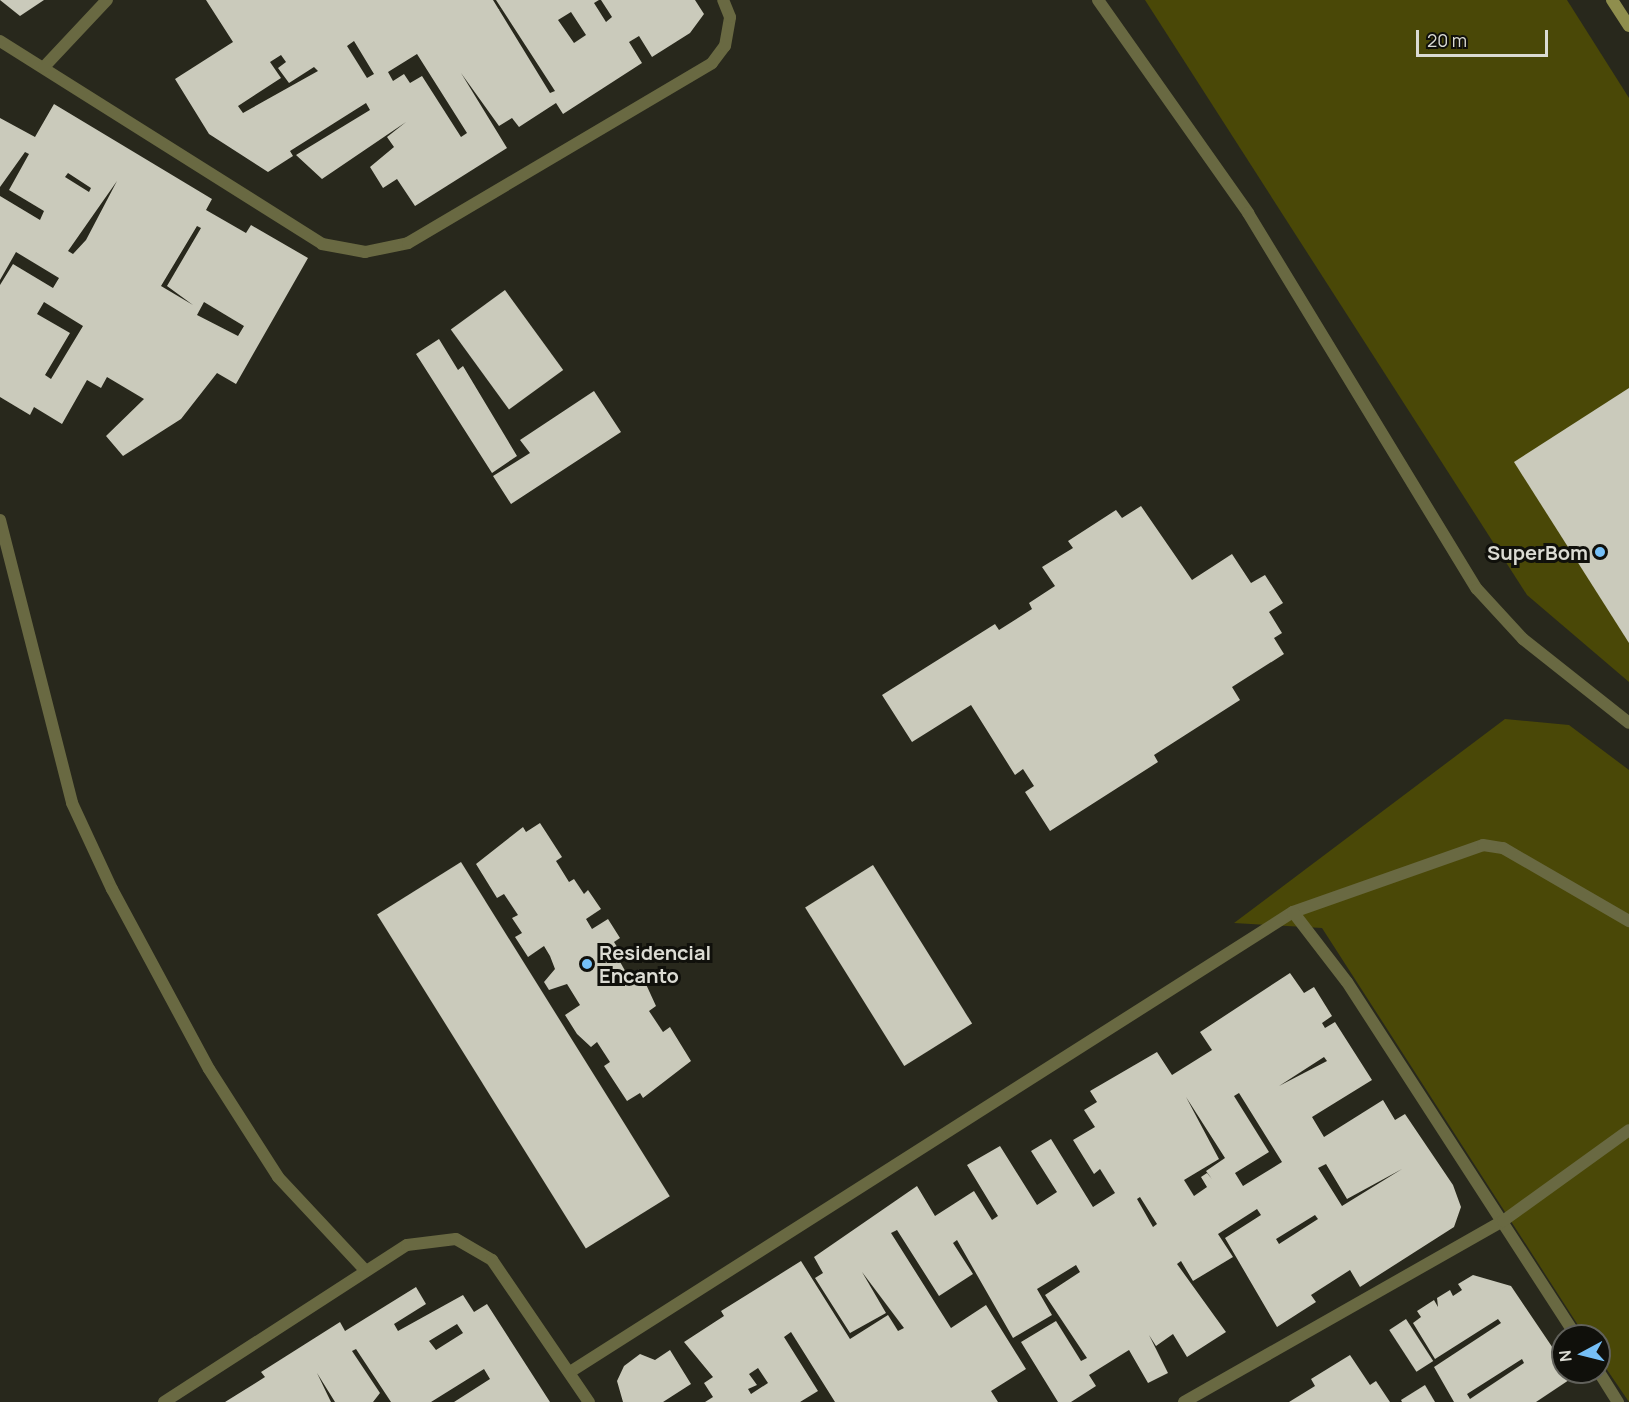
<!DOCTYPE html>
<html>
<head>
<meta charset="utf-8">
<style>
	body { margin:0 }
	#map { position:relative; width:1629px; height:1402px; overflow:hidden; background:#28281c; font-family:Manrope,sans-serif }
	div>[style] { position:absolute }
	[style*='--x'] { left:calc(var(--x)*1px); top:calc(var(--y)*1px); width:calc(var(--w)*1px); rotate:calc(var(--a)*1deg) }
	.green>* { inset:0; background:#4a4807 }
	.building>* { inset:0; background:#cacabb; transform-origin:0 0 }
	.minor>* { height:12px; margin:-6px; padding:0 6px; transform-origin:6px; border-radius:6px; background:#696942 }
	.secondary>* { height:12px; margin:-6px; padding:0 6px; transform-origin:6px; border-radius:6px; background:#8f8e4d }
	.dots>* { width:16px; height:16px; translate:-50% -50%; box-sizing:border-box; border:3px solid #10100b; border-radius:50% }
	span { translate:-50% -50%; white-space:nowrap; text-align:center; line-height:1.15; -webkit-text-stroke:6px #10100b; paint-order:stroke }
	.poi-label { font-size:20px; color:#dbdbd3; font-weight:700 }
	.right { translate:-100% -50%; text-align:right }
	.left { translate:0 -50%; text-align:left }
	.north { position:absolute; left:1551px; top:1324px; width:60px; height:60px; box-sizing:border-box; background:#10100b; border:2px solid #61615b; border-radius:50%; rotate:263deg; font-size:16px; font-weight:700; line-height:24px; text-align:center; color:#dbdbd3 }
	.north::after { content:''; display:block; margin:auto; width:21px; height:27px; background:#76c0f7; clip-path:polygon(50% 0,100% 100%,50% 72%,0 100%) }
	.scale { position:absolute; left:1416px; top:30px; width:132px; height:27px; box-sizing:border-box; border:3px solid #dbdbd3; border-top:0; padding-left:8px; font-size:18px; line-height:21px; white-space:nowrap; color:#dbdbd3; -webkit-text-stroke:4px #10100b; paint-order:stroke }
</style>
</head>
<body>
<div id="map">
	<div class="green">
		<i style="clip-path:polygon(1145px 0,1567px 0,1629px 98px,1629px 682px,1527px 595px)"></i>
		<i style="clip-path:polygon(1505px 719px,1569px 725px,1629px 770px,1629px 1402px,1599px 1358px,1599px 1336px,1585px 1336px,1322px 928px,1234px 923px)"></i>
	</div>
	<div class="building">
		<i style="clip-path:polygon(0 0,44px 0,20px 16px)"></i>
		<i style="clip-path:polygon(evenodd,206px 0,493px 0,550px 93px,555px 91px,496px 0,599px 0,594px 3px,606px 22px,612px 17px,601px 0,695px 0,704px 14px,690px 33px,652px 57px,639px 36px,629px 42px,642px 63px,563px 114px,556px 103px,519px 127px,512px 118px,499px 126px,461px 73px,507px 148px,415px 206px,397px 179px,383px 188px,370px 167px,394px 147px,387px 137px,406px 122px,322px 179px,296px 155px,370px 110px,366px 103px,290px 151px,293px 156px,268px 172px,209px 134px,175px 79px,233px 42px,206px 0,571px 12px,586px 35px,574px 43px,558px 20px,571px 12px,206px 0,354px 41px,374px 74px,367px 78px,347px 46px,354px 41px,206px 0,417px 54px,467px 133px,461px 137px,422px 76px,410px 83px,404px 74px,393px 81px,388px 72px,417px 54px,206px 0,281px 55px,286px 62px,278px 68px,289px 83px,314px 67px,318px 71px,243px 113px,238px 106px,281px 78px,270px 62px,281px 55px)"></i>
		<i style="clip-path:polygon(evenodd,54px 104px,212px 199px,206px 210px,246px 233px,251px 225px,308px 258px,236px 384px,217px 373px,181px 419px,123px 456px,106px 436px,144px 399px,107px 377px,101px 388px,87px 380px,62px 424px,34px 407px,30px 415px,0 397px,0 285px,13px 264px,53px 288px,59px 278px,16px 252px,0 280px,0 196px,40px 220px,44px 211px,9px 190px,29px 154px,25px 152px,0 187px,0 118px,35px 137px,54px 104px,68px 173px,91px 188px,89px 192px,65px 177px,68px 173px,54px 104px,117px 181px,86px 240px,73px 254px,68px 251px,117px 181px,54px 104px,197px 226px,201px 228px,167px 286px,193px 305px,161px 286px,197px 226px,54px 104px,44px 302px,83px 326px,51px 379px,45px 375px,70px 333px,37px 314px,44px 302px,54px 104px,204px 302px,244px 326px,238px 336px,197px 315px,204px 302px)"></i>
		<i style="left:505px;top:290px;width:99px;height:67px;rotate:54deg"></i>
		<i style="clip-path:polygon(439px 339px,458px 370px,463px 366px,517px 456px,492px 473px,416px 354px)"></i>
		<i style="clip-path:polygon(1629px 388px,1629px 643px,1514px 462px)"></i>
		<i style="clip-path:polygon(594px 391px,621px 432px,511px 504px,493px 476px,530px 453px,520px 440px)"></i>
		<i style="clip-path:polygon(1141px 506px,1192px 580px,1232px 554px,1251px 583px,1265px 575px,1283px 603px,1269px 612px,1282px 633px,1274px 638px,1284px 654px,1232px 687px,1240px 700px,1154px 755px,1158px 762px,1050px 831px,1025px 792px,1034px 786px,1023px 769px,1015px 775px,971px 705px,912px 742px,882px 695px,995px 624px,999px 630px,1032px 609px,1029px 603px,1055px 586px,1042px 567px,1073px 548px,1068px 541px,1116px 510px,1122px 518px)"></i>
		<i style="clip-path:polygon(540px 823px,562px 857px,556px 861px,569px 882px,574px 879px,584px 894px,588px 890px,601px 909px,586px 919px,592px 929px,608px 919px,620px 938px,614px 942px,624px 958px,619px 960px,628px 976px,639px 969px,656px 1006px,649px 1011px,663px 1032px,670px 1027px,691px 1061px,643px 1098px,640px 1093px,627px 1101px,604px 1066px,610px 1062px,597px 1042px,591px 1047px,577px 1034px,565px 1015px,580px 1005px,567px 984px,549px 990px,544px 982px,555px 969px,550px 956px,544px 946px,528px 957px,515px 937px,522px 933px,512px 918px,518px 915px,504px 894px,497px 898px,476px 864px,523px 827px,526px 832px)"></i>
		<i style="left:461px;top:862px;width:394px;height:99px;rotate:58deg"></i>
		<i style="left:873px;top:865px;width:187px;height:80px;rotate:58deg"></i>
		<i style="clip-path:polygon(evenodd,1290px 973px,1304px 993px,1314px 987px,1332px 1016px,1322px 1023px,1325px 1028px,1335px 1022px,1372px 1080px,1312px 1117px,1324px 1137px,1383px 1100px,1395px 1120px,1405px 1114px,1453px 1185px,1461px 1207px,1454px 1227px,1360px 1287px,1350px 1270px,1311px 1295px,1316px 1302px,1277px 1327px,1225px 1238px,1261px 1215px,1257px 1209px,1218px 1234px,1233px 1257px,1193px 1281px,1181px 1261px,1177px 1264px,1226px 1332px,1187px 1357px,1173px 1334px,1156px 1346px,1149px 1335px,1168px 1373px,1148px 1383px,1129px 1350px,1089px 1375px,1096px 1386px,1071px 1402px,1058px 1402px,1021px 1342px,1056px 1321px,1081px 1361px,1087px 1358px,1045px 1295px,1080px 1272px,1076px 1265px,1037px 1289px,1052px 1315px,1013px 1338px,957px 1240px,953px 1243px,973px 1274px,939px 1296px,897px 1230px,891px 1233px,951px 1328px,986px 1305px,1026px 1369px,991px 1391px,998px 1402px,835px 1402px,791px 1332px,784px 1337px,818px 1391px,800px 1402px,705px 1402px,713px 1397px,704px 1383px,713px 1377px,684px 1342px,724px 1316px,721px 1311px,801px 1261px,850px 1339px,888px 1315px,898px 1331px,904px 1328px,862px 1272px,886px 1313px,850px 1333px,815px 1278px,823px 1273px,814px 1257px,917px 1186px,935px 1216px,974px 1191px,992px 1220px,998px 1216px,967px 1165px,1000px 1146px,1037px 1205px,1057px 1192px,1031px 1151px,1051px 1139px,1093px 1207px,1115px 1193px,1100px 1169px,1094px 1174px,1073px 1140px,1095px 1127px,1084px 1110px,1097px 1102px,1090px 1091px,1157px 1052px,1172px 1075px,1212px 1050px,1200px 1032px,1290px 973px,1324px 1057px,1327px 1061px,1279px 1086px,1324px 1057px,1290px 973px,1239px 1093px,1282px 1162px,1243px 1186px,1235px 1173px,1269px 1152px,1234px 1096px,1239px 1093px,1290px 973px,1186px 1097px,1225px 1158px,1206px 1171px,1212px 1179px,1207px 1173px,1201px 1177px,1207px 1187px,1194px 1196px,1184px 1180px,1219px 1159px,1186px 1097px,1290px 973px,1326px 1164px,1347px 1199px,1402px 1169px,1342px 1206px,1318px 1168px,1326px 1164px,1290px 973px,1140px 1197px,1157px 1224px,1153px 1227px,1137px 1199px,1140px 1197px,1290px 973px,1315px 1215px,1318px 1219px,1279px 1244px,1276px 1239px,1315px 1215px,1290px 973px,758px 1368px,768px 1383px,751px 1394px,748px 1389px,757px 1385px,749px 1374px,758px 1368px)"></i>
		<i style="clip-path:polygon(evenodd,1473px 1275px,1511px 1286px,1563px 1363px,1563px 1372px,1572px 1378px,1536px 1402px,1454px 1402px,1434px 1367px,1501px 1323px,1498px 1319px,1435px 1359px,1413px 1323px,1421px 1317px,1417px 1311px,1434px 1300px,1438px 1307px,1437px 1298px,1450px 1290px,1453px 1296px,1462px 1290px,1458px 1284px,1473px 1275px,1522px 1359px,1524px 1363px,1470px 1399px,1467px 1394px,1522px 1359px)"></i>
		<i style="clip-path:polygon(evenodd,416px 1287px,426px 1304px,394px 1324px,398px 1331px,463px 1295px,474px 1312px,487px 1304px,550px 1402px,454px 1402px,490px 1379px,484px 1369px,431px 1402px,391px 1402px,356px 1349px,352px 1351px,380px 1393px,373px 1402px,335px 1402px,317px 1373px,331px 1402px,225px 1402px,265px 1377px,261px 1372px,340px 1322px,345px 1331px,416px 1287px,457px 1324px,463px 1333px,436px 1350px,429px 1341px,457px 1324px)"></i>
		<i style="left:1406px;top:1319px;width:50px;height:20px;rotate:57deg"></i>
		<i style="clip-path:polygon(670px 1350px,691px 1384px,663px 1402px,623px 1402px,617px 1381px,624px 1366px,640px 1354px,655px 1360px)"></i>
		<i style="clip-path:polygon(1350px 1355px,1370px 1385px,1376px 1381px,1390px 1402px,1289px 1402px,1315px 1386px,1311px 1379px)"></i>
		<i style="clip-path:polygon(1425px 1385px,1435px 1402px,1402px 1402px,1401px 1400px)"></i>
	</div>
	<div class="minor">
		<i style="--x:1098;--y:0;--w:261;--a:54.8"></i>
		<i style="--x:1248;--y:213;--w:440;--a:58.7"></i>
		<i style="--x:1477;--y:589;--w:68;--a:47.4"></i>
		<i style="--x:1523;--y:639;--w:135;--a:38.4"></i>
		<i style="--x:0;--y:41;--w:381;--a:32.2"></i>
		<i style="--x:322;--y:244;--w:44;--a:10.5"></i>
		<i style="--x:365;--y:252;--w:44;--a:-11.8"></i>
		<i style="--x:408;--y:243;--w:353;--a:-30.6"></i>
		<i style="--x:712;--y:63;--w:21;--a:-53"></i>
		<i style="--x:725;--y:46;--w:29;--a:-80"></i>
		<i style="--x:730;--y:17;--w:18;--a:-112"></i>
		<i style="--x:44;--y:67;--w:92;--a:-46.8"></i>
		<i style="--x:0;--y:520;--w:292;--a:75.7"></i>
		<i style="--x:72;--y:803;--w:95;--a:65.1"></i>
		<i style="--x:112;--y:889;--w:204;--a:61.7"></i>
		<i style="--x:209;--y:1069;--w:128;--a:57.4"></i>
		<i style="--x:278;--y:1177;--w:127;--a:46.9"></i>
		<i style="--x:1293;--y:912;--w:201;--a:-19.4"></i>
		<i style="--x:1483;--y:845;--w:20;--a:9"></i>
		<i style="--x:1503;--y:848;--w:146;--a:30.1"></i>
		<i style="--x:570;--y:1372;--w:857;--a:-32.47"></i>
		<i style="--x:1293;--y:912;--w:88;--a:52.4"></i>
		<i style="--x:1347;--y:982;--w:422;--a:57.1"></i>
		<i style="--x:1599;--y:1372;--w:36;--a:58"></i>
		<i style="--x:164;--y:1402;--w:289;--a:-32.9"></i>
		<i style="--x:407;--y:1245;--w:49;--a:-7"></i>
		<i style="--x:456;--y:1239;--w:42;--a:30.3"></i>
		<i style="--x:492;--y:1260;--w:172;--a:55.7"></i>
		<i style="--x:1184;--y:1402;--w:367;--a:-29.6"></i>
		<i style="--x:1503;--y:1221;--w:155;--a:-35.8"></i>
	</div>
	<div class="secondary">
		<i style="--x:1612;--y:0;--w:31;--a:57"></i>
	</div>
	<div class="dots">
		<i style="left:1600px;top:552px;background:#76c0f7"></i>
		<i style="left:587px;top:964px;background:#76c0f7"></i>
	</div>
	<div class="poi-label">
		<span class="right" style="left:1588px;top:552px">SuperBom</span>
		<span class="left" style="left:599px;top:964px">Residencial<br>Encanto</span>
	</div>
	<div class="north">N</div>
	<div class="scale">20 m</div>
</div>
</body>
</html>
